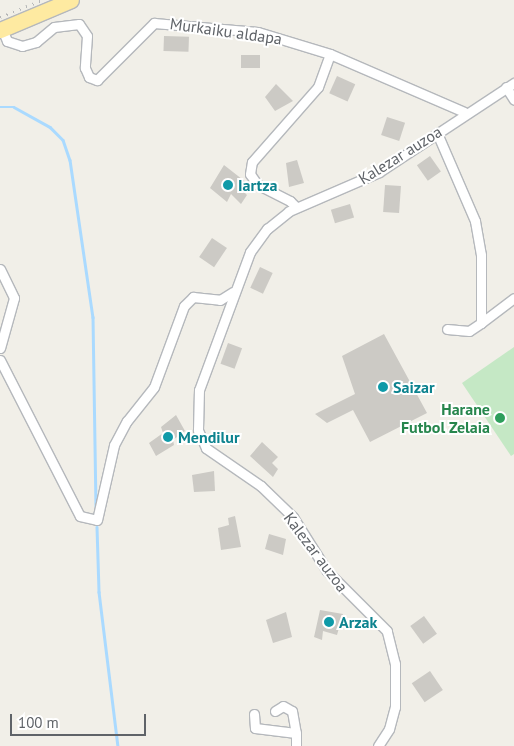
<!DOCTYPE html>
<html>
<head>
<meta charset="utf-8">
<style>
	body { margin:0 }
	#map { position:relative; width:514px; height:746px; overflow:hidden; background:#f1efe8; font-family:"PT Sans",sans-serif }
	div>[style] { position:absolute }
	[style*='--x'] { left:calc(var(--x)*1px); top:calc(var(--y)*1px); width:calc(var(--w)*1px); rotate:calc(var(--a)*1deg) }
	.green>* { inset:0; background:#c5e8c5 }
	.stream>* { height:2.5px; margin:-1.25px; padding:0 1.25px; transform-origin:1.25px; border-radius:1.25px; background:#aadaff }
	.building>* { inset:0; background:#cccac5; transform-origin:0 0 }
	.roads { filter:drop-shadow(1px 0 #b5b8bc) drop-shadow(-1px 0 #b5b8bc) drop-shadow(0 1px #b5b8bc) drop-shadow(0 -1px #b5b8bc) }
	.minor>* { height:9px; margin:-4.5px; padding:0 4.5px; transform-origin:4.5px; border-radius:4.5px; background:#fff }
	.trunk>* { height:15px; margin:-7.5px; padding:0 7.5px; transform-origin:7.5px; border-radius:7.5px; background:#feeaa1 }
	.rail>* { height:2.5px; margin-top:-1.25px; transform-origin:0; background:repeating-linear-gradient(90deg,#b6b7b8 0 1px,transparent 0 7px) }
	.dots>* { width:14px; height:14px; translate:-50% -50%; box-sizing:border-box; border:2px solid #fff; border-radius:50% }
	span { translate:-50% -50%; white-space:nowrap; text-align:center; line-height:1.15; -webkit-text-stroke:4px #fff; paint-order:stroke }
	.street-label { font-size:16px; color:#5f6368 }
	.culture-label { font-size:16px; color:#0d838f; font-weight:700 }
	.left { translate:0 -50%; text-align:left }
	.leisure-label { font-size:16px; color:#27864d; font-weight:700 }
	.right { translate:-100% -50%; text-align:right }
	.scale { position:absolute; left:10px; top:714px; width:136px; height:22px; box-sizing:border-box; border:2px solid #5f6368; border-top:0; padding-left:6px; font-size:15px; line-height:18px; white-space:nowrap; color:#5f6368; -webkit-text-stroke:4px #fff; paint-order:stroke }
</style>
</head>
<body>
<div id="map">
	<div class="green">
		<i style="clip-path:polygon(514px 347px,514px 454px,511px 456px,462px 383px)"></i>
	</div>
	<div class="stream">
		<i style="--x:0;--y:107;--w:14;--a:0"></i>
		<i style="--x:14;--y:107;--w:41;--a:29.1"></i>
		<i style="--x:50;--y:127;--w:18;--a:45"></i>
		<i style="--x:63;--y:140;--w:21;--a:71"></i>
		<i style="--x:70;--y:160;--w:159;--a:81.7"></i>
		<i style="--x:93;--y:317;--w:189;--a:89.1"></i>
		<i style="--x:97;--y:527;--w:65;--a:88.2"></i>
		<i style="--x:99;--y:592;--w:155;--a:83"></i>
	</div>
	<div class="building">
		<i style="left:164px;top:36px;width:25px;height:15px;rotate:2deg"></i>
		<i style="left:241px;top:55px;width:19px;height:13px"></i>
		<i style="left:337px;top:76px;width:20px;height:19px;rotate:24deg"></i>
		<i style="clip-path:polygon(276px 84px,293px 101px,275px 111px,265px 97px)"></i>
		<i style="left:387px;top:117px;width:19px;height:19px;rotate:18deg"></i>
		<i style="left:430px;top:156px;width:19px;height:16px;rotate:55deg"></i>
		<i style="clip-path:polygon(297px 160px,304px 183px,289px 187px,286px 163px)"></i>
		<i style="clip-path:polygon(224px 165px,247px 183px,242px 190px,247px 195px,241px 204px,231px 194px,227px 202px,210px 188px)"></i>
		<i style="left:385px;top:185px;width:16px;height:27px;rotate:4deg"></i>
		<i style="left:350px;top:204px;width:14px;height:20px;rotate:73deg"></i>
		<i style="left:212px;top:238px;width:18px;height:23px;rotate:34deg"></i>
		<i style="left:260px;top:267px;width:14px;height:23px;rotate:25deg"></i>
		<i style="clip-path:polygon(384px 334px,427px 413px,370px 442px,353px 410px,327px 423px,315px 414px,355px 394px,342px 356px)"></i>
		<i style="left:228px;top:343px;width:15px;height:22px;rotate:20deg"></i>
		<i style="clip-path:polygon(176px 415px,185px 431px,173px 440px,174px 445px,156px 456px,149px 443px,163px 433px,161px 427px)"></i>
		<i style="clip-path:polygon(262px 442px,278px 457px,272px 463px,278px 469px,273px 477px,250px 456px)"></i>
		<i style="clip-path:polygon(214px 471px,215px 491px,194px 492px,192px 475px)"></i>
		<i style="clip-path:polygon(235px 516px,241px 547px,221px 550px,218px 528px,229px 525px,228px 518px)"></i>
		<i style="clip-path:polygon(269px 534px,286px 539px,283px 555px,265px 549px)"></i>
		<i style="clip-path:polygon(320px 610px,343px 614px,337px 635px,323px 631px,322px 640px,314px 637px)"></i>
		<i style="clip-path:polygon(286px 612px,292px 637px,273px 643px,266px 620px)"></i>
		<i style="left:424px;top:616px;width:22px;height:17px;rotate:54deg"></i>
		<i style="left:430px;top:671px;width:23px;height:22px;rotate:56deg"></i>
	</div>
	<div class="roads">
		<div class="minor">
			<i style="--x:2;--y:29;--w:13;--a:67"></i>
			<i style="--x:7;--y:41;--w:16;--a:18"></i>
			<i style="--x:22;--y:46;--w:15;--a:-16"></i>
			<i style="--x:36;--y:42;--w:23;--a:-40"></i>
			<i style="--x:54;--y:27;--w:25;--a:-7"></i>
			<i style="--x:79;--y:24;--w:14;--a:56"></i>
			<i style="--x:87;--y:36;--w:32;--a:94"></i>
			<i style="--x:85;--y:68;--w:10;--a:66"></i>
			<i style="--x:89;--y:77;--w:9;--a:21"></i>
			<i style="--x:97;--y:80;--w:81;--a:-45"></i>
			<i style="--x:154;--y:23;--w:104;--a:4.9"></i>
			<i style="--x:258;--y:32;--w:75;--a:17"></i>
			<i style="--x:330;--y:54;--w:146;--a:23.4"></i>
			<i style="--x:506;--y:87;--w:15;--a:58"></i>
			<i style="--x:437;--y:133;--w:96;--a:66.6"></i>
			<i style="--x:475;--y:221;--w:35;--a:80"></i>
			<i style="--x:481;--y:255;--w:68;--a:90"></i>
			<i style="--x:481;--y:323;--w:14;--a:146"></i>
			<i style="--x:469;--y:331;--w:22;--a:-175"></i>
			<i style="--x:296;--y:207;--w:8;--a:-135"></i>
			<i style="--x:290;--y:201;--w:37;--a:-153"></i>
			<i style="--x:257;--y:184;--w:12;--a:-125"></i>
			<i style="--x:250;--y:174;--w:12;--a:-81"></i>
			<i style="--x:252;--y:162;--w:100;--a:-48.7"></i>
			<i style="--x:318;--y:87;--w:35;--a:-70"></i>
			<i style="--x:0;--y:269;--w:32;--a:64"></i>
			<i style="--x:14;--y:298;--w:52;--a:105.6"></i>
			<i style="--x:481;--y:323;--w:41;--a:-37.1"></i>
			<i style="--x:0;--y:360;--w:175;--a:62.9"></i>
			<i style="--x:80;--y:516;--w:17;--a:13"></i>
			<i style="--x:97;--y:520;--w:77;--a:-77.2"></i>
			<i style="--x:114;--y:445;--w:27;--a:-62"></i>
			<i style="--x:127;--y:421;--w:43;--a:-51.5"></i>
			<i style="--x:154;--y:387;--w:86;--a:-69.7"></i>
			<i style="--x:184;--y:306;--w:13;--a:-45"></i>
			<i style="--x:193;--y:297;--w:27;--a:6"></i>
			<i style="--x:220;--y:300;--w:15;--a:-32"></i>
			<i style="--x:275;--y:711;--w:9;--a:-32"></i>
			<i style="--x:283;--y:706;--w:10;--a:29"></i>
			<i style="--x:292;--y:711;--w:22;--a:80"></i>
			<i style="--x:254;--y:714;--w:14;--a:86"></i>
			<i style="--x:255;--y:728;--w:41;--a:7"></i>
			<i style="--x:296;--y:733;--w:13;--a:90"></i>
			<i style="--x:378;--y:746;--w:20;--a:-57"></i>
			<i style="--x:389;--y:729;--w:23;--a:-75"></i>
			<i style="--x:395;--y:707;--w:43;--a:-90"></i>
			<i style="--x:395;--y:664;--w:34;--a:-104"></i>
			<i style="--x:387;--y:631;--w:85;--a:-135"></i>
			<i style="--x:327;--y:571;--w:64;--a:-122.2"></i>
			<i style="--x:293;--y:517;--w:45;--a:-135.9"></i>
			<i style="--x:261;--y:486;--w:67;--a:-145.4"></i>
			<i style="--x:206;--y:448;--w:20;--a:-114"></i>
			<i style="--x:198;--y:430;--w:40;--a:-88.6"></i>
			<i style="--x:199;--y:390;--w:147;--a:-69.7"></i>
			<i style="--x:250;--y:252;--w:29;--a:-54"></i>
			<i style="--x:267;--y:229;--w:28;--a:-39"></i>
			<i style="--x:289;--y:211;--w:98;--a:-23.4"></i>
			<i style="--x:379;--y:172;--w:162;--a:-33.4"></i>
		</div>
		<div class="trunk">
			<i style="--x:0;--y:30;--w:77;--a:-22.9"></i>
		</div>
	</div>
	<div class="rail">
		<i style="--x:0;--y:17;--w:45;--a:-22"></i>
	</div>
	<div class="dots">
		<i style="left:228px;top:185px;background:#0f9aa8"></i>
		<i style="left:383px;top:387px;background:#0f9aa8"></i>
		<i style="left:500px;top:418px;background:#2e9e5b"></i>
		<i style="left:168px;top:437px;background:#0f9aa8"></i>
		<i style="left:329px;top:622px;background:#0f9aa8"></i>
	</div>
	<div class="street-label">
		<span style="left:226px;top:31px;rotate:8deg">Murkaiku aldapa</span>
		<span style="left:400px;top:155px;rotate:-32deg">Kalezar auzoa</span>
		<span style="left:316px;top:552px;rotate:53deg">Kalezar auzoa</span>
	</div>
	<div class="culture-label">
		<span class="left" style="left:238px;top:185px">Iartza</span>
		<span class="left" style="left:393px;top:387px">Saizar</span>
		<span class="left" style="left:178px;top:437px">Mendilur</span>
		<span class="left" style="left:339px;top:622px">Arzak</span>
	</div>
	<div class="leisure-label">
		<span class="right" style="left:490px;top:418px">Harane<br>Futbol Zelaia</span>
	</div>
	<div class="scale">100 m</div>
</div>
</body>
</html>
